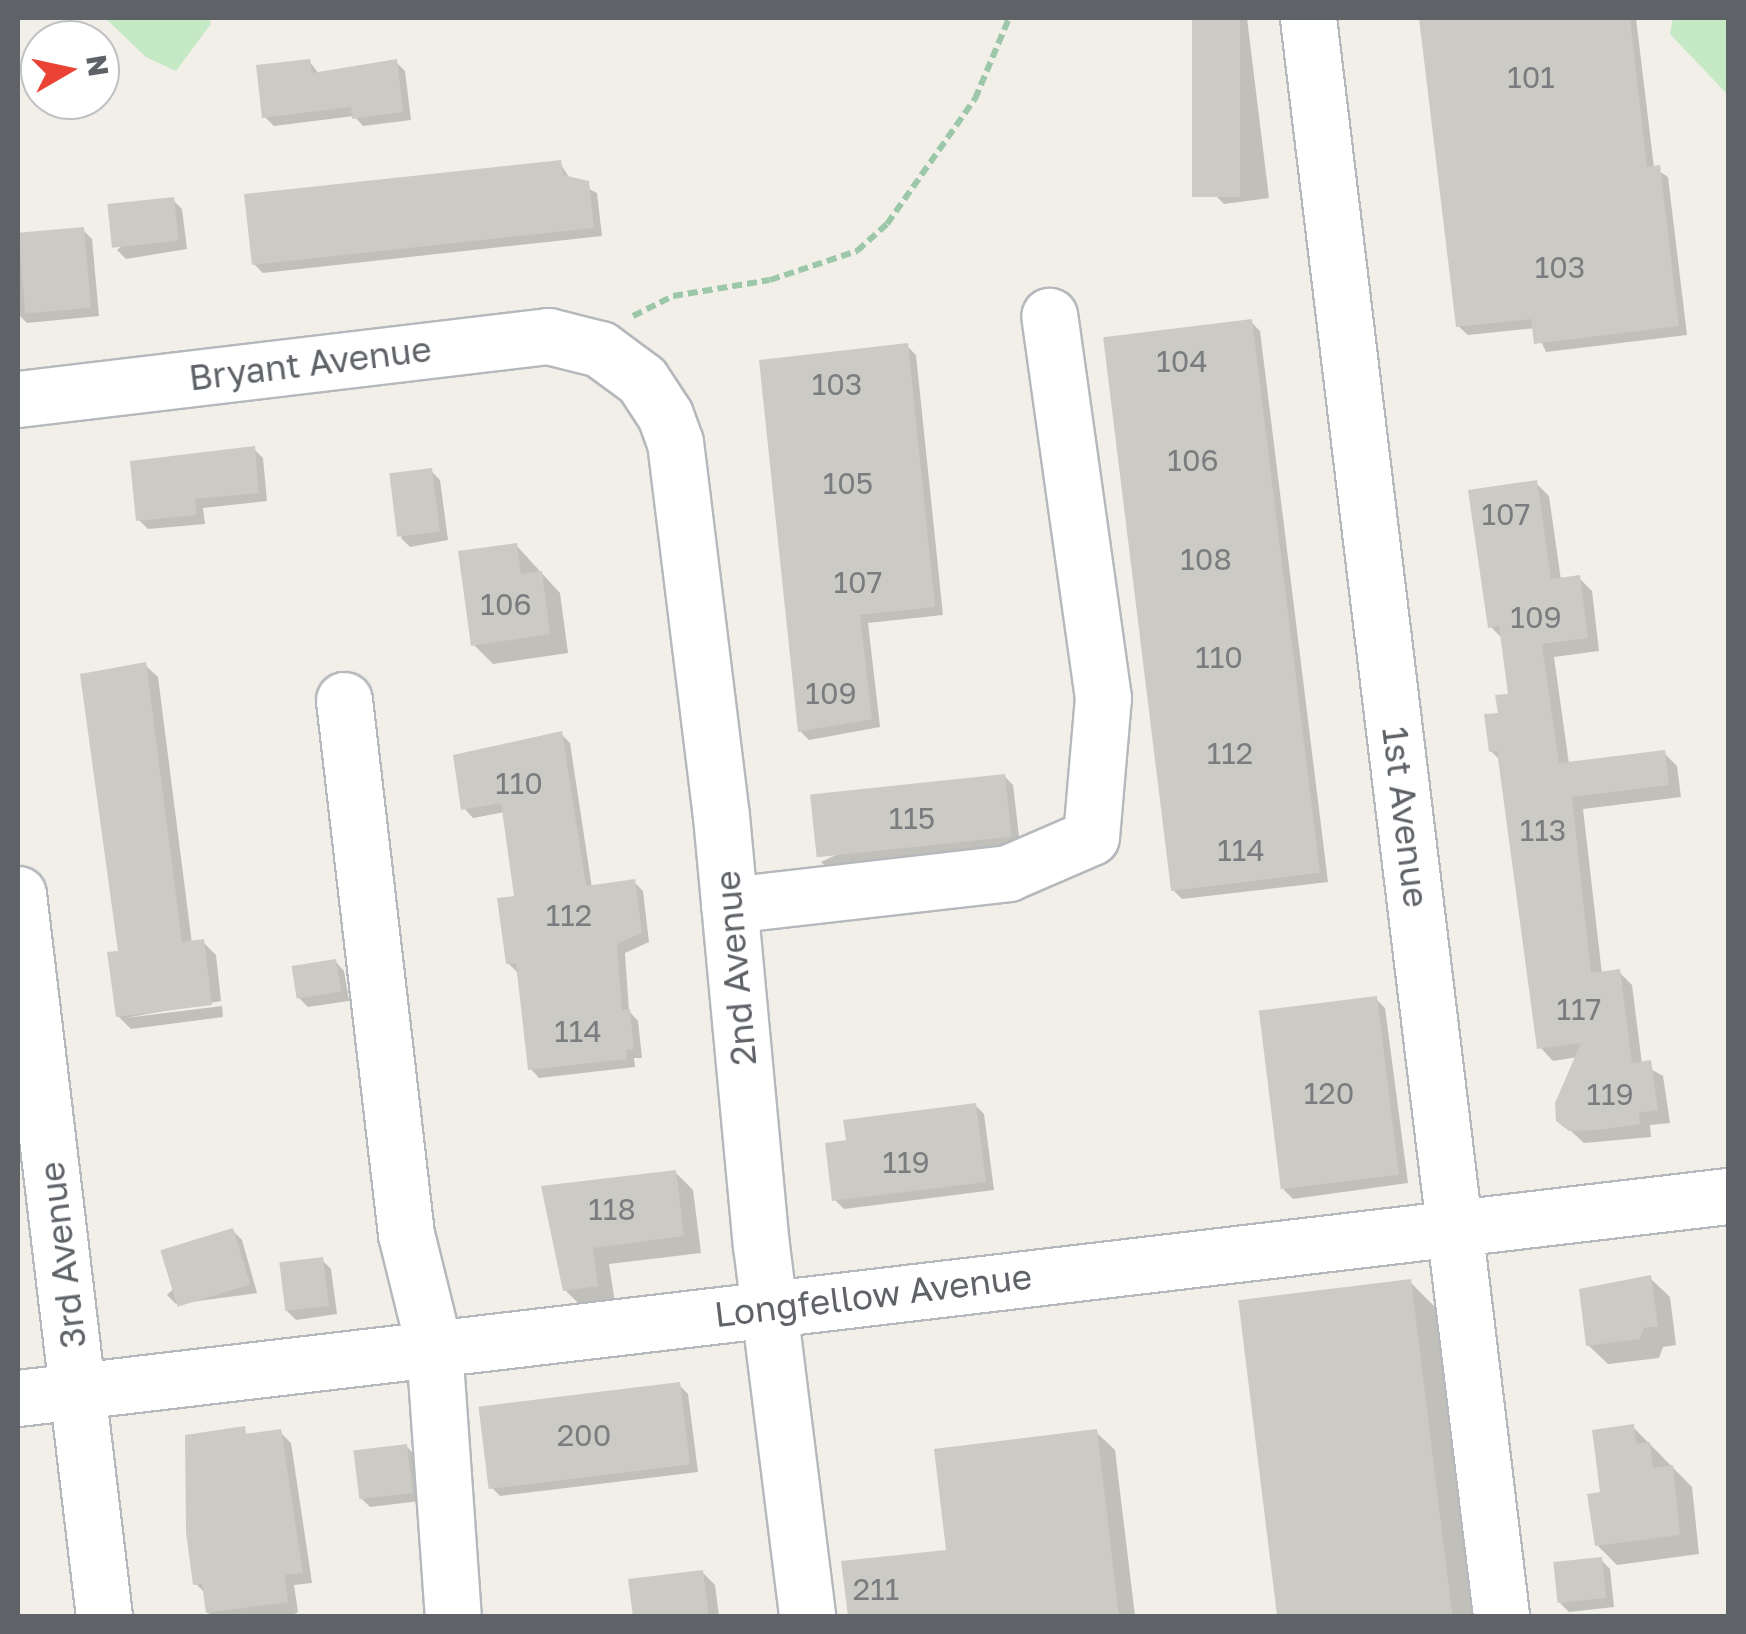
<!DOCTYPE html>
<html>
<head>
<meta charset="utf-8">
<style>
	body { margin:0 }
	#map { position:relative; width:1746px; height:1634px; overflow:hidden; background:#f1efe8; font-family:"Golos Text",sans-serif }
	div>[style] { position:absolute }
	[style*='--x'] { left:calc(var(--x)*1px); top:calc(var(--y)*1px); width:calc(var(--w)*1px); rotate:calc(var(--a)*1deg) }
	.green>* { inset:0; background:#c5e8c5 }
	.shadow>* { inset:0; background:#0003 }
	.building>* { inset:0; background:#cccac5; transform-origin:0 0 }
	.path>* { height:6px; margin-top:-3px; transform-origin:0; background:repeating-linear-gradient(90deg,#9cc7a9 0 10px,transparent 0 15px) }
	.roads { filter:drop-shadow(2px 0 #b5b8bc) drop-shadow(-2px 0 #b5b8bc) drop-shadow(0 2px #b5b8bc) drop-shadow(0 -2px #b5b8bc) }
	.minor>* { height:55px; margin:-27.5px; padding:0 27.5px; transform-origin:27.5px; border-radius:27.5px; background:#fff }
	span { translate:-50% -50%; white-space:nowrap; text-align:center; line-height:1.15; -webkit-text-stroke:8px #fff; paint-order:stroke }
	.number-label { font-size:30px; color:#7a7d7f }
	.number-label span { -webkit-text-stroke-width:0 }
	.street-label { font-size:35px; color:#5f6368 }
	.frame { position:absolute; inset:0; border:20px solid #5f6368; pointer-events:none }
	.north { position:absolute; left:20px; top:20px; width:100px; height:100px; box-sizing:border-box; background:#fff; border:2px solid #bfc1c3; border-radius:50%; rotate:81deg; font-size:28px; font-weight:700; line-height:40px; text-align:center; color:#5f6368 }
	.north::after { content:''; display:block; margin:auto; width:35px; height:45px; background:#ea4335; clip-path:polygon(50% 0,100% 100%,50% 72%,0 100%) }
</style>
</head>
<body>
<div id="map">
	<div class="green">
		<i style="clip-path:polygon(105px 18px,209px 18px,211px 24px,176px 71px,146px 57px)"></i>
		<i style="clip-path:polygon(1673px 18px,1728px 18px,1728px 95px,1670px 34px)"></i>
	</div>
	<div class="shadow">
		<i style="clip-path:polygon(1195px 18px,1247px 18px,1269px 198px,1224px 204px,1215px 195px)"></i>
		<i style="clip-path:polygon(1421px 18px,1636px 18px,1654px 168px,1668px 177px,1687px 335px,1546px 352px,1535px 328px,1468px 335px,1458px 326px)"></i>
		<i style="clip-path:polygon(309px 61px,319px 74px,396px 62px,405px 71px,411px 120px,363px 126px,354px 116px,274px 126px,265px 117px)"></i>
		<i style="clip-path:polygon(560px 163px,570px 179px,597px 193px,602px 236px,263px 273px,254px 264px)"></i>
		<i style="clip-path:polygon(173px 200px,182px 209px,187px 249px,126px 259px,117px 250px)"></i>
		<i style="clip-path:polygon(83px 230px,92px 239px,99px 316px,27px 323px,18px 314px,18px 235px)"></i>
		<i style="clip-path:polygon(1251px 322px,1260px 331px,1328px 882px,1182px 899px,1173px 890px)"></i>
		<i style="clip-path:polygon(907px 346px,916px 355px,943px 615px,868px 623px,880px 727px,809px 740px,800px 731px)"></i>
		<i style="clip-path:polygon(254px 449px,263px 458px,267px 501px,203px 508px,205px 524px,148px 529px,139px 520px)"></i>
		<i style="clip-path:polygon(431px 471px,440px 480px,448px 540px,410px 547px,401px 538px)"></i>
		<i style="clip-path:polygon(1536px 483px,1549px 496px,1561px 580px,1579px 578px,1592px 591px,1599px 651px,1554px 657px,1569px 764px,1664px 753px,1677px 766px,1681px 797px,1583px 809px,1602px 974px,1619px 972px,1632px 985px,1642px 1064px,1663px 1076px,1670px 1123px,1650px 1125px,1651px 1137px,1584px 1143px,1559px 1120px,1578px 1057px,1553px 1061px,1540px 1047px,1501px 761px,1491px 751px,1510px 696px,1503px 639px,1491px 627px)"></i>
		<i style="clip-path:polygon(516px 545px,560px 593px,568px 653px,493px 664px,474px 645px)"></i>
		<i style="clip-path:polygon(145px 665px,158px 677px,192px 944px,203px 942px,216px 955px,221px 1001px,125px 1018px,222px 1006px,223px 1017px,131px 1029px,118px 1016px,121px 953px)"></i>
		<i style="clip-path:polygon(561px 734px,570px 743px,592px 888px,634px 882px,643px 891px,649px 942px,625px 953px,629px 1011px,638px 1021px,642px 1058px,634px 1058px,635px 1067px,539px 1078px,530px 1068px,517px 972px,508px 963px,517px 898px,505px 812px,473px 818px,464px 808px)"></i>
		<i style="clip-path:polygon(1004px 776px,1013px 785px,1020px 845px,830px 871px,821px 862px)"></i>
		<i style="clip-path:polygon(335px 961px,344px 971px,349px 1001px,308px 1007px,299px 998px)"></i>
		<i style="clip-path:polygon(1376px 999px,1385px 1008px,1408px 1183px,1293px 1199px,1284px 1190px)"></i>
		<i style="clip-path:polygon(975px 1105px,984px 1114px,994px 1190px,844px 1209px,835px 1200px)"></i>
		<i style="clip-path:polygon(675px 1172px,693px 1190px,701px 1253px,609px 1264px,615px 1303px,582px 1307px,565px 1290px,544px 1189px)"></i>
		<i style="clip-path:polygon(233px 1231px,242px 1240px,257px 1293px,176px 1304px,167px 1295px)"></i>
		<i style="clip-path:polygon(322px 1260px,331px 1269px,337px 1314px,296px 1320px,287px 1311px)"></i>
		<i style="clip-path:polygon(1650px 1278px,1670px 1297px,1676px 1345px,1663px 1347px,1659px 1358px,1608px 1364px,1588px 1345px)"></i>
		<i style="clip-path:polygon(1410px 1282px,1447px 1319px,1484px 1616px,1286px 1616px,1242px 1305px)"></i>
		<i style="clip-path:polygon(679px 1385px,688px 1394px,698px 1472px,500px 1496px,490px 1486px)"></i>
		<i style="clip-path:polygon(1633px 1427px,1692px 1487px,1699px 1554px,1617px 1565px,1597px 1545px,1603px 1494px)"></i>
		<i style="clip-path:polygon(280px 1432px,291px 1443px,312px 1583px,294px 1585px,298px 1612px,291px 1616px,209px 1616px,206px 1594px,196px 1584px,187px 1437px)"></i>
		<i style="clip-path:polygon(1096px 1432px,1115px 1450px,1135px 1616px,850px 1616px,844px 1563px,948px 1552px)"></i>
		<i style="clip-path:polygon(406px 1446px,415px 1455px,420px 1501px,370px 1507px,361px 1498px)"></i>
		<i style="clip-path:polygon(1601px 1560px,1610px 1569px,1614px 1607px,1569px 1612px,1560px 1603px)"></i>
		<i style="clip-path:polygon(702px 1572px,715px 1585px,719px 1616px,636px 1616px,631px 1581px)"></i>
	</div>
	<div class="building">
		<i style="left:1192px;top:18px;width:48px;height:179px"></i>
		<i style="clip-path:polygon(1419px 18px,1630px 18px,1647px 167px,1660px 165px,1679px 326px,1534px 344px,1531px 319px,1456px 327px)"></i>
		<i style="clip-path:polygon(310px 59px,312px 73px,397px 59px,403px 112px,352px 119px,351px 107px,262px 118px,256px 65px)"></i>
		<i style="clip-path:polygon(561px 160px,563px 175px,589px 181px,594px 228px,252px 265px,244px 194px)"></i>
		<i style="left:174px;top:197px;width:44px;height:67px;rotate:84deg"></i>
		<i style="left:84px;top:227px;width:81px;height:66px;rotate:85deg"></i>
		<i style="left:1252px;top:319px;width:558px;height:150px;rotate:83deg"></i>
		<i style="clip-path:polygon(908px 343px,935px 607px,860px 615px,872px 719px,798px 732px,759px 360px)"></i>
		<i style="clip-path:polygon(255px 446px,259px 493px,195px 499px,197px 515px,136px 521px,130px 461px)"></i>
		<i style="left:432px;top:468px;width:64px;height:43px;rotate:83deg"></i>
		<i style="clip-path:polygon(1537px 480px,1551px 579px,1580px 575px,1588px 638px,1542px 644px,1559px 763px,1665px 750px,1669px 785px,1572px 797px,1591px 973px,1620px 969px,1632px 1063px,1651px 1060px,1658px 1110px,1639px 1113px,1640px 1124px,1598px 1130px,1569px 1131px,1556px 1121px,1555px 1103px,1581px 1043px,1537px 1049px,1497px 751px,1489px 752px,1484px 714px,1498px 713px,1495px 695px,1508px 694px,1499px 626px,1488px 628px,1468px 490px)"></i>
		<i style="clip-path:polygon(517px 543px,521px 574px,542px 571px,550px 634px,471px 646px,458px 551px)"></i>
		<i style="clip-path:polygon(146px 662px,182px 942px,204px 939px,212px 1005px,116px 1017px,107px 952px,118px 951px,80px 674px)"></i>
		<i style="clip-path:polygon(562px 731px,586px 886px,635px 879px,642px 933px,617px 944px,622px 1010px,630px 1009px,634px 1049px,626px 1050px,627px 1059px,528px 1070px,516px 963px,506px 964px,497px 898px,514px 896px,501px 803px,461px 810px,453px 755px)"></i>
		<i style="left:1005px;top:774px;width:63px;height:196px;rotate:84deg"></i>
		<i style="left:336px;top:959px;width:33px;height:45px;rotate:81deg"></i>
		<i style="left:1377px;top:996px;width:180px;height:119px;rotate:83deg"></i>
		<i style="clip-path:polygon(976px 1103px,986px 1182px,832px 1201px,825px 1143px,846px 1140px,843px 1120px)"></i>
		<i style="clip-path:polygon(676px 1170px,684px 1236px,593px 1248px,598px 1286px,563px 1291px,541px 1186px)"></i>
		<i style="left:233px;top:1228px;width:59px;height:76px;rotate:73deg"></i>
		<i style="left:323px;top:1257px;width:49px;height:44px;rotate:83deg"></i>
		<i style="clip-path:polygon(1651px 1275px,1658px 1326px,1644px 1328px,1640px 1339px,1586px 1346px,1579px 1289px)"></i>
		<i style="left:1411px;top:1279px;width:340px;height:174px;rotate:83deg"></i>
		<i style="left:680px;top:1382px;width:83px;height:203px;rotate:83deg"></i>
		<i style="clip-path:polygon(1634px 1424px,1636px 1444px,1650px 1442px,1653px 1468px,1673px 1465px,1680px 1535px,1595px 1546px,1587px 1494px,1600px 1492px,1592px 1430px)"></i>
		<i style="clip-path:polygon(245px 1426px,246px 1434px,281px 1429px,303px 1573px,285px 1575px,288px 1602px,206px 1613px,202px 1584px,193px 1585px,186px 1532px,185px 1435px)"></i>
		<i style="clip-path:polygon(1097px 1429px,1119px 1616px,848px 1616px,841px 1561px,946px 1550px,934px 1449px)"></i>
		<i style="left:407px;top:1444px;width:49px;height:54px;rotate:83deg"></i>
		<i style="left:1602px;top:1557px;width:41px;height:49px;rotate:84deg"></i>
		<i style="clip-path:polygon(703px 1570px,709px 1616px,633px 1616px,628px 1579px)"></i>
	</div>
	<div class="path">
		<i style="--x:633;--y:316;--w:45;--a:-26.6"></i>
		<i style="--x:673;--y:296;--w:98;--a:-9.4"></i>
		<i style="--x:770;--y:280;--w:92;--a:-18.4"></i>
		<i style="--x:857;--y:251;--w:40;--a:-42"></i>
		<i style="--x:887;--y:224;--w:153;--a:-54.9"></i>
		<i style="--x:975;--y:99;--w:88;--a:-67.2"></i>
	</div>
	<div class="roads">
		<div class="minor">
			<i style="--x:1308;--y:18;--w:1610;--a:83.11"></i>
			<i style="--x:18;--y:399;--w:534;--a:-6.78"></i>
			<i style="--x:548;--y:336;--w:54;--a:14"></i>
			<i style="--x:600;--y:349;--w:52;--a:36.4"></i>
			<i style="--x:642;--y:380;--w:42;--a:56.7"></i>
			<i style="--x:665;--y:415;--w:29;--a:70"></i>
			<i style="--x:675;--y:442;--w:377;--a:83"></i>
			<i style="--x:721;--y:816;--w:431;--a:84.7"></i>
			<i style="--x:761;--y:1245;--w:374;--a:82.9"></i>
			<i style="--x:344;--y:700;--w:538;--a:83.38"></i>
			<i style="--x:406;--y:1234;--w:116;--a:76.1"></i>
			<i style="--x:434;--y:1347;--w:270;--a:86"></i>
			<i style="--x:18;--y:894;--w:727;--a:83.21"></i>
			<i style="--x:729;--y:905;--w:281;--a:-6.5"></i>
			<i style="--x:1008;--y:873;--w:90;--a:-23.4"></i>
			<i style="--x:1091;--y:837;--w:140;--a:-85.1"></i>
			<i style="--x:1103;--y:698;--w:386;--a:-98"></i>
			<i style="--x:18;--y:1398;--w:1722;--a:-6.74"></i>
		</div>
	</div>
	<div class="number-label">
		<span style="left:1531px;top:77px">101</span>
		<span style="left:1560px;top:267px">103</span>
		<span style="left:1182px;top:361px">104</span>
		<span style="left:837px;top:384px">103</span>
		<span style="left:1193px;top:460px">106</span>
		<span style="left:848px;top:483px">105</span>
		<span style="left:1506px;top:514px">107</span>
		<span style="left:1206px;top:559px">108</span>
		<span style="left:858px;top:582px">107</span>
		<span style="left:506px;top:604px">106</span>
		<span style="left:1536px;top:617px">109</span>
		<span style="left:1219px;top:657px">110</span>
		<span style="left:831px;top:693px">109</span>
		<span style="left:1230px;top:753px">112</span>
		<span style="left:519px;top:783px">110</span>
		<span style="left:912px;top:818px">115</span>
		<span style="left:1543px;top:830px">113</span>
		<span style="left:1241px;top:850px">114</span>
		<span style="left:569px;top:915px">112</span>
		<span style="left:1579px;top:1009px">117</span>
		<span style="left:578px;top:1031px">114</span>
		<span style="left:1329px;top:1093px">120</span>
		<span style="left:1610px;top:1094px">119</span>
		<span style="left:906px;top:1162px">119</span>
		<span style="left:612px;top:1209px">118</span>
		<span style="left:584px;top:1435px">200</span>
		<span style="left:876px;top:1589px">211</span>
	</div>
	<div class="street-label">
		<span style="left:310px;top:363px;rotate:-7deg">Bryant Avenue</span>
		<span style="left:1406px;top:817px;rotate:83deg">1st Avenue</span>
		<span style="left:735px;top:968px;rotate:-95deg">2nd Avenue</span>
		<span style="left:62px;top:1255px;rotate:-97deg">3rd Avenue</span>
		<span style="left:873px;top:1295px;rotate:-7deg">Longfellow Avenue</span>
	</div>
	<div class="frame"></div>
	<div class="north">N</div>
</div>
</body>
</html>
